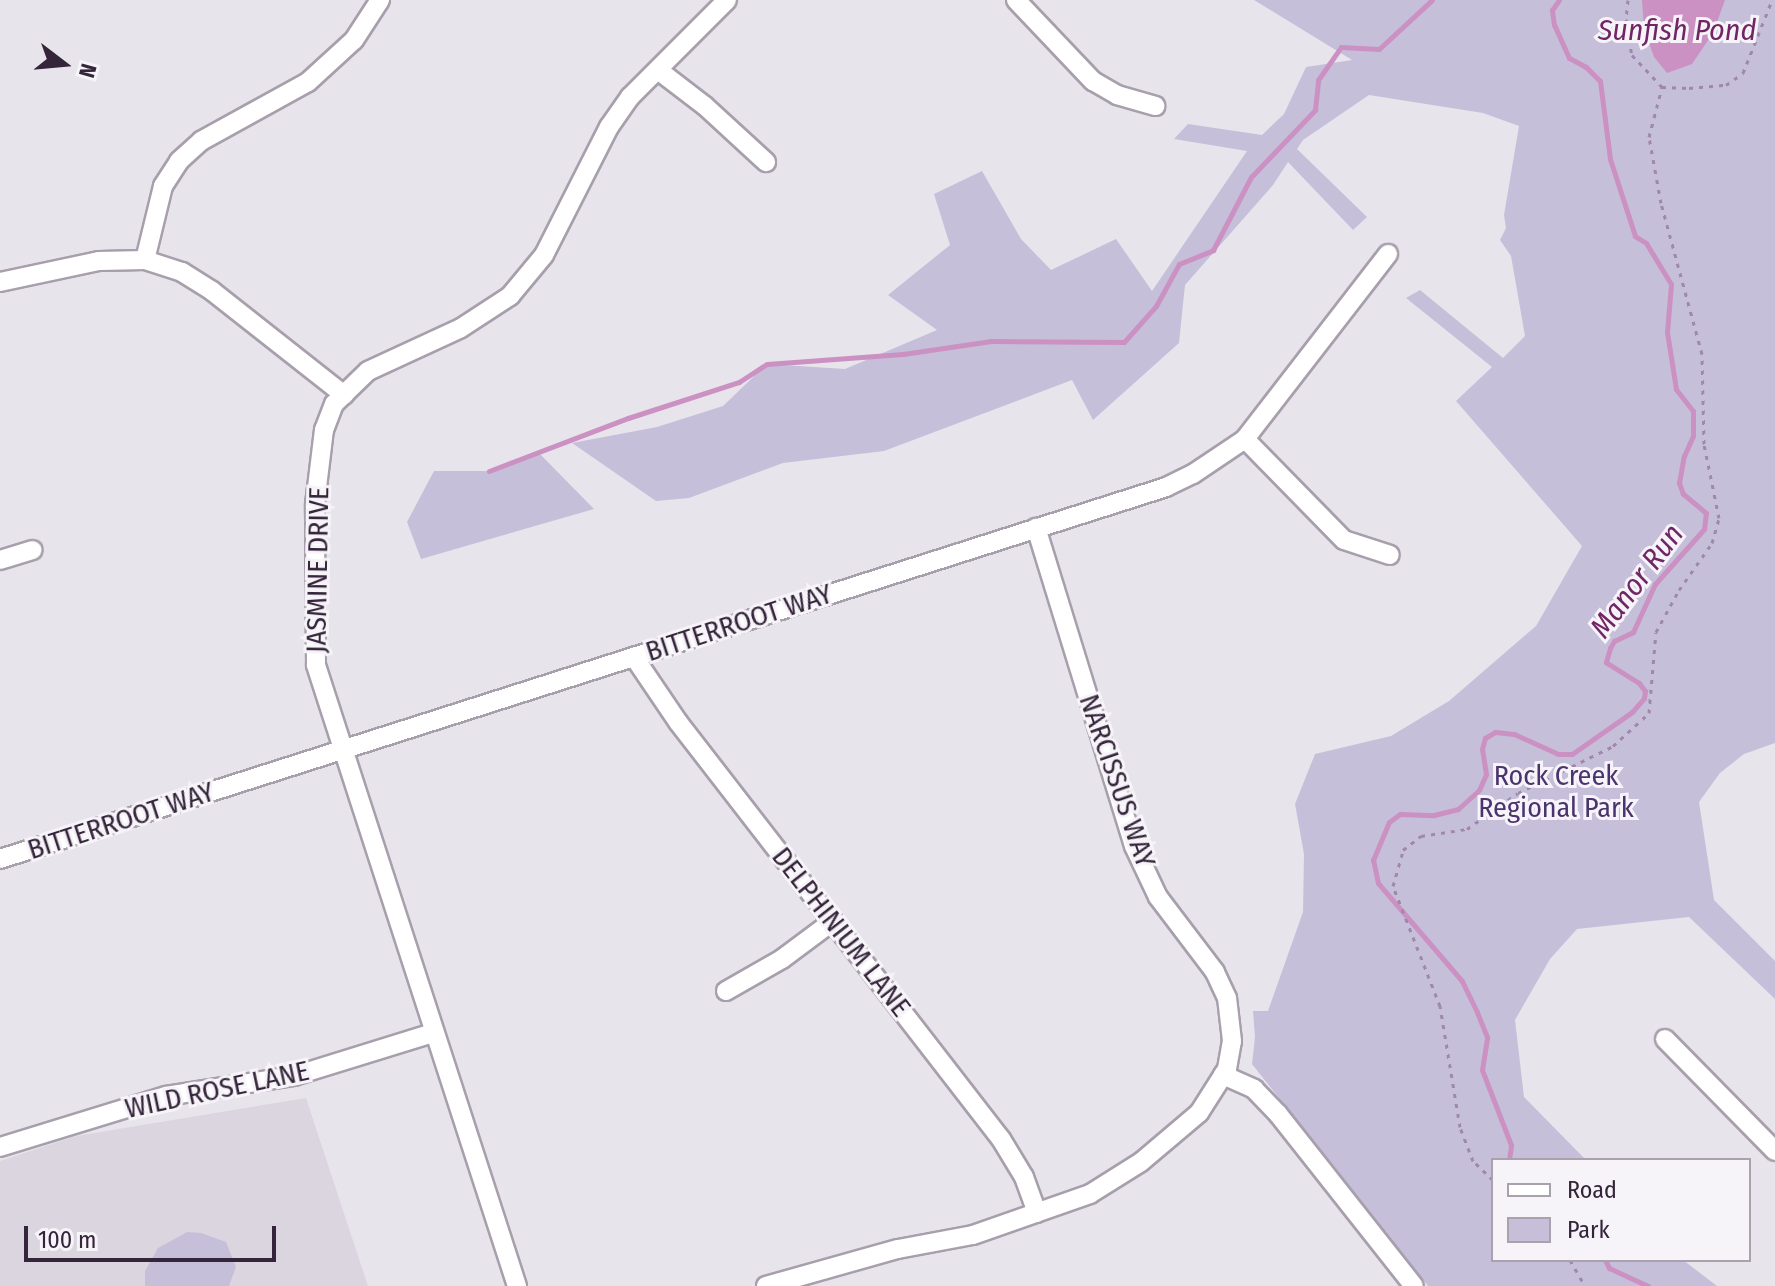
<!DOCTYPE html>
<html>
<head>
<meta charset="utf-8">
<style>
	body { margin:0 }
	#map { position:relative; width:1775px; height:1286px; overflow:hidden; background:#e8e4ec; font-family:"Fira Sans Condensed",sans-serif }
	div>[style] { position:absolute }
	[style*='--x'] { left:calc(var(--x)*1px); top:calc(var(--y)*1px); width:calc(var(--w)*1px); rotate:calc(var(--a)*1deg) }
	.built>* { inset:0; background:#dbd5df }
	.green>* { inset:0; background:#c6bfda }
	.water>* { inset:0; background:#cb91c2 }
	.stream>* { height:5px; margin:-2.5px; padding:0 2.5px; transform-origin:2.5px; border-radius:2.5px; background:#cb91c2 }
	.path>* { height:3px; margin-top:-1.5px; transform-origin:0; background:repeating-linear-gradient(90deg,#a087ac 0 4px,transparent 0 10px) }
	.roads { filter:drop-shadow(2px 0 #a89fac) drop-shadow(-2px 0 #a89fac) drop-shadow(0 2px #a89fac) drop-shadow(0 -2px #a89fac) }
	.minor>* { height:18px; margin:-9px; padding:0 9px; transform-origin:9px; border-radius:9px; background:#fff }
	span { translate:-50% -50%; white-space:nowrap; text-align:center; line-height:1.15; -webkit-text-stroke:6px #f6f4f8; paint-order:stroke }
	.street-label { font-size:28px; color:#35253b }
	.park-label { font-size:28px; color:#4a336e }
	.water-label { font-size:30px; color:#712565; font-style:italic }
	.legend { position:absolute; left:1491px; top:1158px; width:260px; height:104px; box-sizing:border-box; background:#f6f4f8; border:2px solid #a9a1ac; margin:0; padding:10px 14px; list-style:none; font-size:24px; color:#35253b }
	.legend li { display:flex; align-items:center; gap:16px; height:40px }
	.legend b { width:40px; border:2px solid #a9a1ac }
	.north { position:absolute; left:24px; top:24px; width:80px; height:80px; -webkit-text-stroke:6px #f6f4f8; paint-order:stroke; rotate:106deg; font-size:22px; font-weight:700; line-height:32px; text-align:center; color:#35253b }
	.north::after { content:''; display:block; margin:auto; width:28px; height:36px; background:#35253b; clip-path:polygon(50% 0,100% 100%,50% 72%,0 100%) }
	.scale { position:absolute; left:24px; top:1226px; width:252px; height:36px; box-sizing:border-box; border:4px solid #35253b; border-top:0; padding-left:10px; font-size:24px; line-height:28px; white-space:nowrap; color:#35253b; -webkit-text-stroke:6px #f6f4f8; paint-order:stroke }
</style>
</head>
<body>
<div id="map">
	<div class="built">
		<i style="clip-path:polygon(306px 1098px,368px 1286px,0 1286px,0 1161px,76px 1136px)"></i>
	</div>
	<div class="green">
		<i style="clip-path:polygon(1254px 0,1775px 0,1775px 743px,1744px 754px,1720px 773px,1699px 802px,1714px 900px,1775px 961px,1775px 999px,1689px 917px,1577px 929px,1550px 959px,1515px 1020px,1524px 1097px,1586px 1160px,1493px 1160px,1493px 1260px,1683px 1260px,1717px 1286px,1428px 1286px,1252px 1064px,1255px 1037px,1253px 1011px,1268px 1011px,1303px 912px,1304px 854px,1295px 804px,1315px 754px,1391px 736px,1449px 701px,1536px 626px,1582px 546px,1456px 401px,1492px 367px,1406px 298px,1420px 290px,1503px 358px,1525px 336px,1511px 256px,1500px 240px,1506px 228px,1504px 215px,1519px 126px,1483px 113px,1369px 95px,1303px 140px,1297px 149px,1367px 217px,1353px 230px,1288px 162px,1273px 185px,1185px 285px,1179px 343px,1093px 420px,1072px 380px,884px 451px,783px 463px,689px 498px,656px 501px,572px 443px,657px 427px,723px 406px,767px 364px,845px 369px,937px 330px,888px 295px,950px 245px,934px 194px,982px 171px,1021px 239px,1051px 270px,1116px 239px,1152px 291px,1247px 151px,1174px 139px,1188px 124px,1262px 135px,1284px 114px,1306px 67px,1352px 60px)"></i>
		<i style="clip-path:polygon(538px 452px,594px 509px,421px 559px,407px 522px,434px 471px,489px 471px)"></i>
		<i style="clip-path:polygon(187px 1232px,201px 1233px,226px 1242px,236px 1267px,229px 1286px,145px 1286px,145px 1271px,158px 1248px)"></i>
	</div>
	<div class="water">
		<i style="clip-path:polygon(1642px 0,1725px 0,1713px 33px,1692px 64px,1667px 73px,1654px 57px,1644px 29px)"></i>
	</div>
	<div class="stream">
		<i style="--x:489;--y:471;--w:149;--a:-20.9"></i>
		<i style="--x:628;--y:418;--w:117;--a:-18"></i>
		<i style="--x:739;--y:382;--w:33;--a:-33"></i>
		<i style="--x:767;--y:364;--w:136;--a:-4.2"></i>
		<i style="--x:903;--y:354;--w:89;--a:-8.4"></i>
		<i style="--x:991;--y:341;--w:133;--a:0.4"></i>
		<i style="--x:1124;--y:342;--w:48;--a:-48.4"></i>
		<i style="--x:1156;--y:306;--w:48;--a:-61.3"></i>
		<i style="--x:1179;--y:264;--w:37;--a:-22"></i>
		<i style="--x:1213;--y:250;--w:82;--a:-62.5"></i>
		<i style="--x:1251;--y:177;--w:93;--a:-46.3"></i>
		<i style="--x:1315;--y:110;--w:30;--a:-84"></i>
		<i style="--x:1318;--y:80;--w:40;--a:-55.1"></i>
		<i style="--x:1341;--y:47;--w:38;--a:3"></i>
		<i style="--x:1379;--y:49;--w:72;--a:-42.8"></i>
		<i style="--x:1509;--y:1160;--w:15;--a:-82"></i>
		<i style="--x:1511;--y:1145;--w:80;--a:-111.1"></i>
		<i style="--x:1482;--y:1070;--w:33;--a:-81"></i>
		<i style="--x:1487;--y:1037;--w:27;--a:-112"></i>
		<i style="--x:1477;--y:1012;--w:34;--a:-116"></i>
		<i style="--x:1462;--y:981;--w:129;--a:-130.6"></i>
		<i style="--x:1378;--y:883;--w:24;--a:-102"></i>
		<i style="--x:1373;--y:860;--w:41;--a:-67.2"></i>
		<i style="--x:1389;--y:822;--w:14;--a:-36"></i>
		<i style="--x:1400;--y:814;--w:34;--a:2"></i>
		<i style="--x:1434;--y:815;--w:25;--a:-14"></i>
		<i style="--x:1458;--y:809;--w:28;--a:-42"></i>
		<i style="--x:1479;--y:790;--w:17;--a:-66"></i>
		<i style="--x:1486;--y:774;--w:25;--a:-99"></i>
		<i style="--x:1482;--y:749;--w:11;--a:-75"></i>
		<i style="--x:1485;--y:738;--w:12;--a:-31"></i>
		<i style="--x:1495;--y:732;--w:19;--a:6"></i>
		<i style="--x:1514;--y:734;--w:48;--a:24.4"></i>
		<i style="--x:1558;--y:754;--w:14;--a:0"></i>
		<i style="--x:1572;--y:754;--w:73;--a:-35"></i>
		<i style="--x:1632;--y:712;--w:18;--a:-49"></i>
		<i style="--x:1644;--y:698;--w:7;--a:-82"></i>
		<i style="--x:1645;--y:691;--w:10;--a:-127"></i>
		<i style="--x:1639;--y:683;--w:39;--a:-148"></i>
		<i style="--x:1606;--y:662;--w:15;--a:-74"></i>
		<i style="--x:1610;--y:648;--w:8;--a:-60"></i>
		<i style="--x:1614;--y:641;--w:21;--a:-25"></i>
		<i style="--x:1633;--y:632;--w:53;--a:-65.4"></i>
		<i style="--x:1655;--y:584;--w:74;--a:-48.3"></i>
		<i style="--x:1704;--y:529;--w:16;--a:-83"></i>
		<i style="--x:1706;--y:513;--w:30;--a:-140"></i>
		<i style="--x:1683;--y:494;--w:12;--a:-110"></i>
		<i style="--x:1679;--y:483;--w:27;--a:-80"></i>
		<i style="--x:1684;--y:456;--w:22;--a:-66"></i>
		<i style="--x:1693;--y:436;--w:25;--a:-90"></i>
		<i style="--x:1693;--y:411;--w:28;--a:-128"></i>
		<i style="--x:1676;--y:389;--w:58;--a:-99"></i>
		<i style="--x:1667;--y:332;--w:48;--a:-85.2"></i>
		<i style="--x:1671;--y:284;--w:48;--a:-121.4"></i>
		<i style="--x:1646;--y:243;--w:13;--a:-148"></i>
		<i style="--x:1635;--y:236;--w:81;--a:-108"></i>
		<i style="--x:1610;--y:159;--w:79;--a:-97.3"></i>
		<i style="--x:1600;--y:81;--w:20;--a:-135"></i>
		<i style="--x:1586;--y:67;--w:19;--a:-152"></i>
		<i style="--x:1569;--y:58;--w:36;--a:-114"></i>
		<i style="--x:1554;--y:25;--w:15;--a:-98"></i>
		<i style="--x:1552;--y:10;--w:12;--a:-55"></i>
		<i style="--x:1605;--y:1260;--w:9;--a:63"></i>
		<i style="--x:1609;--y:1268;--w:43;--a:24.8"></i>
	</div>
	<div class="path">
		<i style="--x:1628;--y:0;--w:19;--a:96"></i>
		<i style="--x:1626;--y:19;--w:36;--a:81"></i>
		<i style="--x:1632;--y:55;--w:44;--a:46.8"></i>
		<i style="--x:1662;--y:87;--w:27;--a:2"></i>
		<i style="--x:1689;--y:88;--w:37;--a:-5"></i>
		<i style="--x:1726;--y:85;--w:21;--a:-35"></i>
		<i style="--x:1743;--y:73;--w:79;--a:-68.3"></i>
		<i style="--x:1493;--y:1180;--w:28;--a:-136"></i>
		<i style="--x:1473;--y:1161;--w:36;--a:-111"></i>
		<i style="--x:1460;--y:1127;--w:123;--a:-99.4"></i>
		<i style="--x:1440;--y:1006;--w:129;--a:-111.4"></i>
		<i style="--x:1393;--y:886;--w:37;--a:-74"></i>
		<i style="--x:1403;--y:850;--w:23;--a:-38"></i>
		<i style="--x:1421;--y:836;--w:47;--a:-8.7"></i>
		<i style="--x:1467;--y:829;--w:62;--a:-35.2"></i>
		<i style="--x:1518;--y:793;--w:106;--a:-26.3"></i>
		<i style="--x:1613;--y:746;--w:49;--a:-42.5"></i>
		<i style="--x:1649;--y:713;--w:81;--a:-85.1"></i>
		<i style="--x:1656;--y:632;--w:48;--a:-61.3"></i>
		<i style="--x:1679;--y:590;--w:57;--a:-54.9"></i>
		<i style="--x:1712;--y:543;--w:26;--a:-74"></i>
		<i style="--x:1719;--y:518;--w:76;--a:-101.5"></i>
		<i style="--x:1704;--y:444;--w:90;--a:-91.3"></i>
		<i style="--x:1702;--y:354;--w:156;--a:-105.2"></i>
		<i style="--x:1661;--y:203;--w:67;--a:-100.3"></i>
		<i style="--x:1649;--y:137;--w:52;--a:-75.4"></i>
		<i style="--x:1570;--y:1260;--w:30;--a:60"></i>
	</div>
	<div class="roads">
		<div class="minor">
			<i style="--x:1016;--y:0;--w:112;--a:46.5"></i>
			<i style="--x:1093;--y:81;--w:28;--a:30"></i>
			<i style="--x:1117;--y:95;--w:40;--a:16"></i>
			<i style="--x:658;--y:70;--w:59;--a:37.5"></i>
			<i style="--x:705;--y:106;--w:83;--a:42.6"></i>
			<i style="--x:145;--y:260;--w:76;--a:-76.3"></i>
			<i style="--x:163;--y:186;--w:30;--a:-57"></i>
			<i style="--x:179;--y:161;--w:30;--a:-42"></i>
			<i style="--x:201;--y:141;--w:122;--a:-28.9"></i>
			<i style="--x:308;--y:82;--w:62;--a:-42.4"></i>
			<i style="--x:354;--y:40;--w:48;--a:-57"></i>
			<i style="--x:0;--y:282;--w:101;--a:-12"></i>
			<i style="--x:99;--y:261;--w:46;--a:-1.2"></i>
			<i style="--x:145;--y:260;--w:39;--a:18"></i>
			<i style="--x:182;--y:272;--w:36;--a:32"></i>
			<i style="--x:212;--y:291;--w:168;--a:38.2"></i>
			<i style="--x:1245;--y:439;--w:141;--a:45.6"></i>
			<i style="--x:1344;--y:540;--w:48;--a:18.1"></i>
			<i style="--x:0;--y:560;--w:34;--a:-17"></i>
			<i style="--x:634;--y:657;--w:78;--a:55.9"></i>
			<i style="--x:678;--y:722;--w:527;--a:52.24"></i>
			<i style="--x:1001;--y:1139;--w:44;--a:58.8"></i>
			<i style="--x:1024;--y:1177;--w:38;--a:70"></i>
			<i style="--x:0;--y:859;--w:1224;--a:-17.69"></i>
			<i style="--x:1166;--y:487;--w:30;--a:-26"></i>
			<i style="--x:1193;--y:474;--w:63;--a:-33.9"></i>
			<i style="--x:1245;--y:439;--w:234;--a:-52.3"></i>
			<i style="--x:726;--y:991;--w:64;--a:-29.7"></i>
			<i style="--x:782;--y:959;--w:64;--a:-36.7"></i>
			<i style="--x:1665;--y:1039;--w:157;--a:45.5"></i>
			<i style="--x:1223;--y:1075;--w:34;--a:24"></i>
			<i style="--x:1254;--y:1089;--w:35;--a:46"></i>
			<i style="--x:1278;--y:1114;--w:219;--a:51.7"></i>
			<i style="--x:0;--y:1147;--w:174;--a:-17.1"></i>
			<i style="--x:166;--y:1096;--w:130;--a:-8.9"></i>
			<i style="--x:294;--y:1076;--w:145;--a:-17.2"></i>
			<i style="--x:517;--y:1286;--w:653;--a:-107.94"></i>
			<i style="--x:316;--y:665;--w:161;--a:-90.4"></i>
			<i style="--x:315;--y:504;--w:75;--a:-83.1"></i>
			<i style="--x:324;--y:430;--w:28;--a:-69"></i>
			<i style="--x:334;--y:404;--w:47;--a:-44.1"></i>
			<i style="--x:368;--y:371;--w:102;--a:-24.8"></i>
			<i style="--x:461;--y:328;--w:59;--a:-33.1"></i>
			<i style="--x:510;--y:296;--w:53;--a:-50.3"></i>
			<i style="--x:544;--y:255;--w:144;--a:-63.1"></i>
			<i style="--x:609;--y:127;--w:37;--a:-55"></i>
			<i style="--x:630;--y:97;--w:137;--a:-45"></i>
			<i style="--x:766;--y:1286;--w:137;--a:-15.7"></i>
			<i style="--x:898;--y:1249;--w:76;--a:-10.6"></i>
			<i style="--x:973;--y:1235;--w:124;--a:-19.3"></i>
			<i style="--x:1090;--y:1194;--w:60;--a:-32.1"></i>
			<i style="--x:1141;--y:1162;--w:76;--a:-40.2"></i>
			<i style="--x:1199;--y:1113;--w:52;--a:-57.5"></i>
			<i style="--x:1227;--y:1069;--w:28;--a:-80"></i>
			<i style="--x:1232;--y:1041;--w:43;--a:-96.6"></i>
			<i style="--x:1227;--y:998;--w:29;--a:-115"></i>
			<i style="--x:1215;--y:972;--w:94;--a:-127.2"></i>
			<i style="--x:1158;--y:897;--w:56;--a:-115.2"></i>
			<i style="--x:1134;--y:846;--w:333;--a:-107.1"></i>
		</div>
	</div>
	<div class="street-label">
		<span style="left:318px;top:570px;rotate:-89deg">JASMINE DRIVE</span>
		<span style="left:739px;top:623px;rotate:-18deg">BITTERROOT WAY</span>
		<span style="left:1117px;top:781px;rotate:71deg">NARCISSUS WAY</span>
		<span style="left:121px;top:821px;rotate:-18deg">BITTERROOT WAY</span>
		<span style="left:841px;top:932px;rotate:52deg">DELPHINIUM LANE</span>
		<span style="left:217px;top:1090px;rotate:-12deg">WILD ROSE LANE</span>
	</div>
	<div class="park-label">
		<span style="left:1556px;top:792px">Rock Creek<br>Regional Park</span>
	</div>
	<div class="water-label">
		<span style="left:1677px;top:30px">Sunfish Pond</span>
		<span style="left:1637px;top:581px;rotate:-53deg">Manor Run</span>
	</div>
	<ul class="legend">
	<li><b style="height:10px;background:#fff"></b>Road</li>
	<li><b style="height:22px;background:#c6bfda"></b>Park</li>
	</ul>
	<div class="north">N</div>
	<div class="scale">100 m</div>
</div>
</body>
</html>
